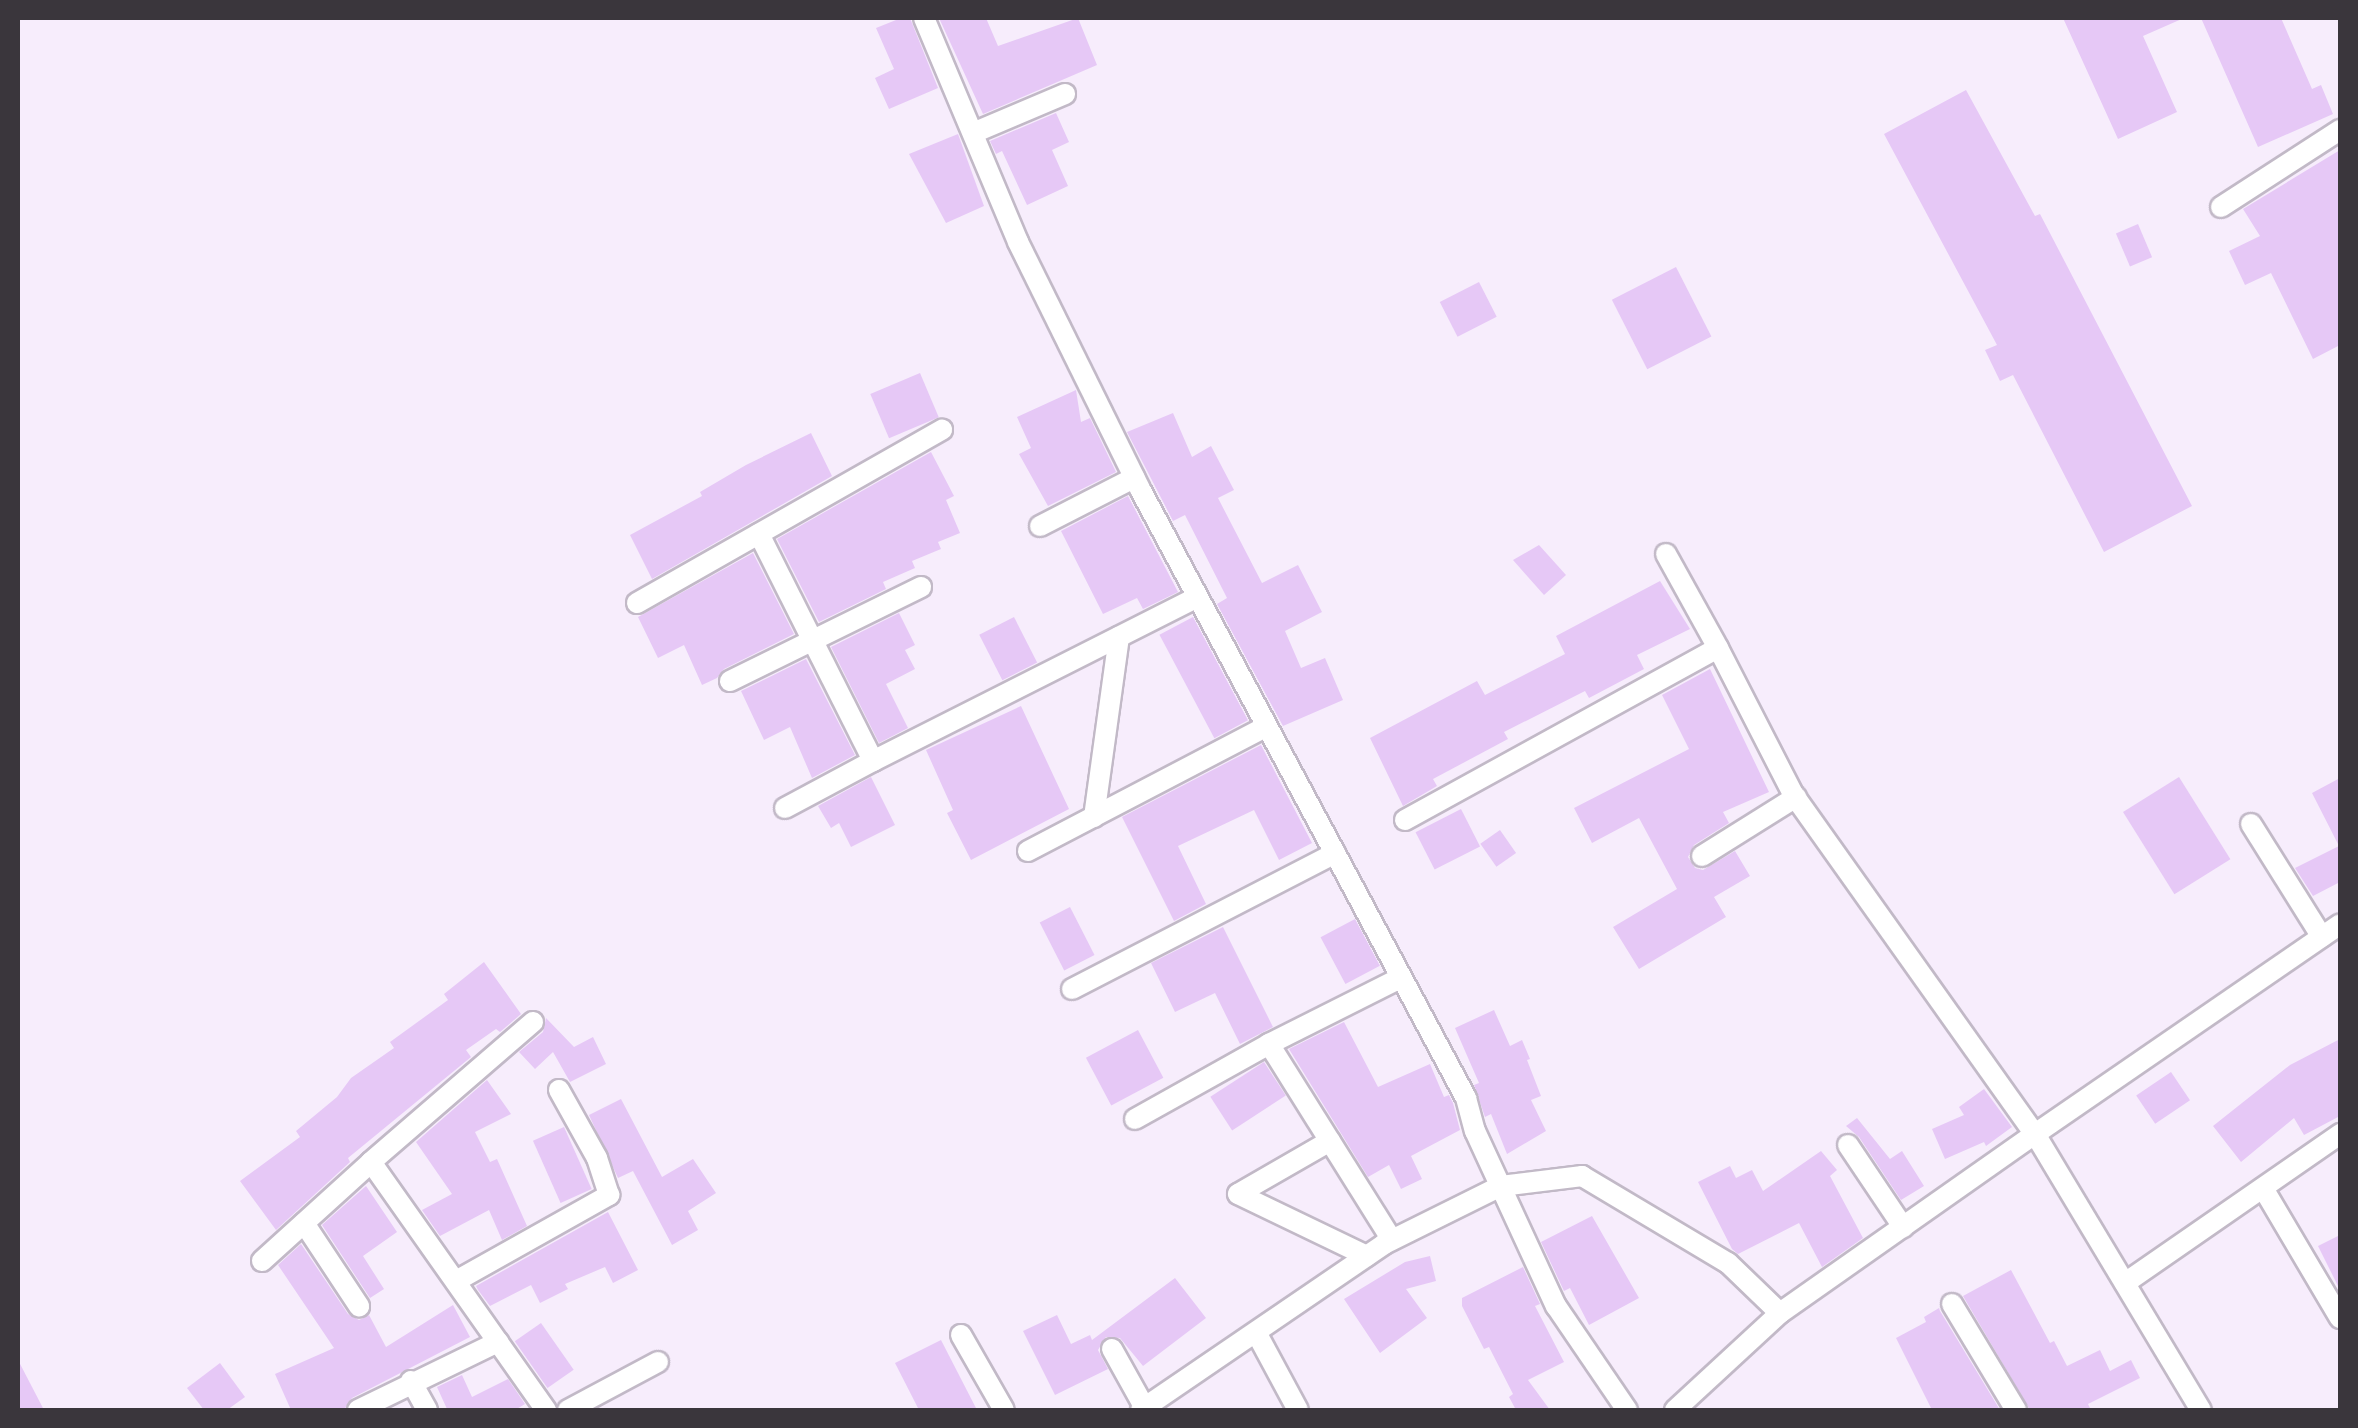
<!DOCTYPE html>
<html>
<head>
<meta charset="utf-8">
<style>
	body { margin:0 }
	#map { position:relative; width:2358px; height:1428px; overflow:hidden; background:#f7edfc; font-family:Arial,sans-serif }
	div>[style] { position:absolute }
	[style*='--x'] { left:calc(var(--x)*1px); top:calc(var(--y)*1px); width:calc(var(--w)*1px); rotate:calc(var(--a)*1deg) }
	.building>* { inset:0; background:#e6c8f6; transform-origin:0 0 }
	.roads { filter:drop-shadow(2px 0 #c2b9c7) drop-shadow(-2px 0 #c2b9c7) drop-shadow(0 2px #c2b9c7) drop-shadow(0 -2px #c2b9c7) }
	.minor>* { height:20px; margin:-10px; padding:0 10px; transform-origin:10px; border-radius:10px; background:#fff }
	span { translate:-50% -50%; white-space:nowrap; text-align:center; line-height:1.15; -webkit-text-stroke:8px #fff; paint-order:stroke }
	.frame { position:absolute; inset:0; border:20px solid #3a363c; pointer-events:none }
</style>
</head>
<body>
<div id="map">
	<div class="building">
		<i style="clip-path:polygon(901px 18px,910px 18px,938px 88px,889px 109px,875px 78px,894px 69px,876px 28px)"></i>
		<i style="clip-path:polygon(939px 18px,986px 18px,998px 46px,1078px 18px,1097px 65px,983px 114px)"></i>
		<i style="clip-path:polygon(2063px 18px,2184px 18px,2143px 36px,2177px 112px,2118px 139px)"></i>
		<i style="clip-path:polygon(2201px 18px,2281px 18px,2312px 89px,2321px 85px,2333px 114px,2258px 147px)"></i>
		<i style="clip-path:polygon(1966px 90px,2035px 216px,2040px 214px,2192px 506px,2104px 552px,2013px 375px,2000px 381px,1985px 350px,1997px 345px,1884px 134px)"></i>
		<i style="clip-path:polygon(1056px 113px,1069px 142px,1052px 150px,1068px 186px,1027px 205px,1002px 151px,996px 154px,990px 141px)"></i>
		<i style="clip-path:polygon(958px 134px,984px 206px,946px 223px,909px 154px)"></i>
		<i style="clip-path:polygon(2340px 150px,2340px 345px,2313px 359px,2271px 273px,2245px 285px,2229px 251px,2260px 236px,2243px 209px)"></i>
		<i style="left:2138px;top:224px;width:36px;height:24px;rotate:67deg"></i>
		<i style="left:1676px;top:267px;width:78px;height:72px;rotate:63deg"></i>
		<i style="left:1479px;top:282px;width:39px;height:44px;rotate:63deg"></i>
		<i style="left:920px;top:373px;width:48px;height:54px;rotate:67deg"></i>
		<i style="clip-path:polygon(1076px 390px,1081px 422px,1090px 418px,1116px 472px,1048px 506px,1019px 454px,1031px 448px,1017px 417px)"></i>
		<i style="clip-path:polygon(1173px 413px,1192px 457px,1211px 446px,1234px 490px,1218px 498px,1262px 583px,1298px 565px,1322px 612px,1285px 631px,1301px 668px,1325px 658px,1343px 700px,1283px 726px,1217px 604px,1227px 598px,1185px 515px,1173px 521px,1127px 432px)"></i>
		<i style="clip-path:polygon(811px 433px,832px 476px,652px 579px,630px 535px,702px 496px,700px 492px,746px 465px)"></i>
		<i style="clip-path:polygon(931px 452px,954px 496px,946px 500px,960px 533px,938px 542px,941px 549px,912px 561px,915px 568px,883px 582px,886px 589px,819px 622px,777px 539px)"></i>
		<i style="clip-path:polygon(1128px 496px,1178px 592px,1143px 609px,1137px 598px,1103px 614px,1061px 531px)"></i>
		<i style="clip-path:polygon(1539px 545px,1566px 575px,1544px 595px,1513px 560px)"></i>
		<i style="clip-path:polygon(753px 553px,794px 634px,724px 669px,717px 678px,702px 685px,684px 645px,658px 658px,638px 617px)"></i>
		<i style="clip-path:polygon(1660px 581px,1690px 629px,1637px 655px,1644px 669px,1589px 698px,1585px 691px,1504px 732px,1508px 739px,1433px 779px,1437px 786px,1403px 806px,1370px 738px,1477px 681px,1485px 695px,1565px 654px,1556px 636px)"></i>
		<i style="clip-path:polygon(899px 613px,915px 645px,905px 650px,915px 669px,886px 684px,908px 728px,879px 743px,831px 647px)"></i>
		<i style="left:1014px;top:617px;width:51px;height:39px;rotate:63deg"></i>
		<i style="left:1193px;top:617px;width:117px;height:38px;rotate:62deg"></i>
		<i style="clip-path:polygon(806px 659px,855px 755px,812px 778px,790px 727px,764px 740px,741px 691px)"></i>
		<i style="clip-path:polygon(1710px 669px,1769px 792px,1723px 812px,1729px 823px,1694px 845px,1688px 857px,1695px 868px,1703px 870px,1735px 851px,1750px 876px,1714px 897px,1726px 917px,1639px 969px,1613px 927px,1677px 889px,1639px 818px,1592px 843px,1574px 808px,1689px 749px,1662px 695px)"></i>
		<i style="clip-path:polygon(1021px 706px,1069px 809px,971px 860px,947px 813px,953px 810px,926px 750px)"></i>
		<i style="clip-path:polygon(1261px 745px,1312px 843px,1279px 860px,1254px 810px,1178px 846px,1206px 904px,1174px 921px,1122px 817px)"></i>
		<i style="clip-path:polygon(871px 777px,895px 825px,851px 847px,839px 823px,831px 828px,818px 806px)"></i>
		<i style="left:2179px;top:777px;width:97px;height:66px;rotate:58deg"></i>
		<i style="clip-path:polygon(2340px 778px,2340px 882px,2313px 896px,2295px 868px,2339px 846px,2312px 793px)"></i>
		<i style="left:1461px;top:809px;width:42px;height:51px;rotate:63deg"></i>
		<i style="left:1500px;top:830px;width:28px;height:24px;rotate:55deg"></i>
		<i style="left:1070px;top:907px;width:54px;height:34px;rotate:63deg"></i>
		<i style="left:1355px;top:919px;width:53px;height:39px;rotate:62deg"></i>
		<i style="clip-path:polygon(1223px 927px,1273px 1027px,1240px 1044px,1215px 993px,1175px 1012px,1151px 963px)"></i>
		<i style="clip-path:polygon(484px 962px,521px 1014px,500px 1032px,496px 1029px,466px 1050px,471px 1057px,348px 1158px,350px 1162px,276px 1230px,240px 1181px,300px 1137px,296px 1131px,337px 1097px,351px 1078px,394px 1048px,390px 1042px,448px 1000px,444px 994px)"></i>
		<i style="clip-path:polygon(1494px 1010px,1510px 1046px,1522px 1040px,1530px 1059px,1527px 1060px,1541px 1096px,1531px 1100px,1546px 1131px,1507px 1154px,1491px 1114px,1485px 1117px,1474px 1085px,1479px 1083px,1455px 1028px)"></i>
		<i style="clip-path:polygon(546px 1018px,574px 1047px,593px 1037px,606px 1064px,570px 1082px,553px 1052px,535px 1069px,519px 1052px,543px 1032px)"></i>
		<i style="clip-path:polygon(1344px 1022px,1378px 1087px,1430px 1064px,1444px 1097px,1449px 1095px,1453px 1103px,1460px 1130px,1411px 1156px,1422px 1179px,1401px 1189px,1389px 1165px,1368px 1177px,1289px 1049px)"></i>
		<i style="left:1138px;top:1030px;width:54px;height:59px;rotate:62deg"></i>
		<i style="clip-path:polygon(2340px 1039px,2340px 1116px,2304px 1135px,2294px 1118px,2241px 1162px,2213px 1126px,2290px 1065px)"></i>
		<i style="left:1264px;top:1062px;width:40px;height:64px;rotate:57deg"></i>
		<i style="left:2171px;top:1072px;width:34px;height:42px;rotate:56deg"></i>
		<i style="clip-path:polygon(487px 1080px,511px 1114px,475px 1132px,490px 1162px,497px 1159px,527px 1226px,502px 1240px,489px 1210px,440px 1236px,422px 1210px,452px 1194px,416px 1142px)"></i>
		<i style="clip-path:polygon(1984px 1089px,2012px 1127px,1986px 1146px,1984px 1142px,1945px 1159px,1932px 1129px,1964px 1115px,1959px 1107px)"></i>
		<i style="clip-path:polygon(621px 1099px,662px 1177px,693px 1159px,716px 1193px,688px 1211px,698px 1230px,672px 1245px,633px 1171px,618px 1178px,589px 1115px)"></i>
		<i style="clip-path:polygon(1857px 1118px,1890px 1159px,1902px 1151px,1924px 1186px,1901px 1200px,1859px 1137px,1846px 1126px)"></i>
		<i style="left:564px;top:1127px;width:68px;height:34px;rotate:66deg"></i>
		<i style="clip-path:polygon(1821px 1151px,1837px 1170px,1830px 1176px,1863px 1238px,1822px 1267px,1799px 1223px,1738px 1254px,1732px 1249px,1698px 1182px,1730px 1166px,1736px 1178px,1752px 1170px,1763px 1191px)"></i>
		<i style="clip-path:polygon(366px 1186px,397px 1232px,363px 1256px,384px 1289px,370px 1298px,322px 1225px)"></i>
		<i style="clip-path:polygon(608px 1212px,638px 1270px,613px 1283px,605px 1267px,565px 1284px,568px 1289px,540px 1303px,531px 1285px,490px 1306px,478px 1290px,476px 1286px)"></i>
		<i style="clip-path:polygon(1592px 1216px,1639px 1298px,1589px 1325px,1570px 1288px,1564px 1291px,1541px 1242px)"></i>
		<i style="clip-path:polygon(2340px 1235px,2340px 1290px,2318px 1246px)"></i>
		<i style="clip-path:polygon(301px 1244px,348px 1314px,359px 1320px,369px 1315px,386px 1347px,453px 1305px,470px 1337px,352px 1398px,344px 1410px,291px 1410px,275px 1374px,334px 1348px,278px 1265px)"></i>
		<i style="clip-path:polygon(1430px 1256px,1436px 1281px,1406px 1289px,1427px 1318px,1380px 1353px,1344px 1299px,1405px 1262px)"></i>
		<i style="clip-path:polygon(1523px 1267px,1540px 1304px,1535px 1306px,1564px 1362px,1528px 1380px,1550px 1410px,1516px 1410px,1509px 1397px,1513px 1394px,1489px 1347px,1484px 1349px,1462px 1306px,1462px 1298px)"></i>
		<i style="clip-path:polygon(2011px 1270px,2050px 1343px,2054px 1341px,2067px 1366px,2100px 1350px,2110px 1371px,2131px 1360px,2140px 1378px,2088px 1404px,2091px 1410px,2030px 1410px,1963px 1296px)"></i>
		<i style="clip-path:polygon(1175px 1278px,1206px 1318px,1143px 1366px,1120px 1338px,1106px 1337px,1098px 1350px,1108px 1369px,1055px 1395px,1023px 1331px,1057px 1315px,1071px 1344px,1090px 1335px,1092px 1340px)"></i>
		<i style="clip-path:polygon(1939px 1308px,1940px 1311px,2000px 1410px,1932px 1410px,1896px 1338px,1926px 1322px,1924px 1317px)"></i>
		<i style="left:541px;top:1323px;width:57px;height:32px;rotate:55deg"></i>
		<i style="clip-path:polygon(941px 1340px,977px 1410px,919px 1410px,895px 1363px)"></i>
		<i style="clip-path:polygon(18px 1360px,44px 1410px,18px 1410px)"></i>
		<i style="clip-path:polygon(220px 1363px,245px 1397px,227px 1410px,204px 1410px,187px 1388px)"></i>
		<i style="clip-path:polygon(462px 1375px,472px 1397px,508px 1379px,525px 1404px,515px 1410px,444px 1410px,447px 1409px,437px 1387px)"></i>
	</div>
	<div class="roads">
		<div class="minor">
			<i style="--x:924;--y:18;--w:243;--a:67.2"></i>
			<i style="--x:1018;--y:242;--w:275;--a:63.7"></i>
			<i style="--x:1140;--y:489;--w:691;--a:61.84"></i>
			<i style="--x:1466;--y:1098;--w:34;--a:75"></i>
			<i style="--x:1475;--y:1131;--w:193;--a:65.2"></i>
			<i style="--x:1556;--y:1306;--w:126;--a:55.7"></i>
			<i style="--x:973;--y:133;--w:100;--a:-23"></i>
			<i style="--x:2221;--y:207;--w:142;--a:-32.9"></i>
			<i style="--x:1040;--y:526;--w:106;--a:-27.1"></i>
			<i style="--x:759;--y:534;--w:254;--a:63.3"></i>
			<i style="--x:873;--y:761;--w:362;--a:-26.8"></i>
			<i style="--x:1666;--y:554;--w:107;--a:61"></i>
			<i style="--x:637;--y:603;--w:351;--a:-29.6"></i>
			<i style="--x:730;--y:681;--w:213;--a:-26.2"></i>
			<i style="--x:785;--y:808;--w:100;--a:-28.1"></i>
			<i style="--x:1094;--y:817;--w:182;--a:-82.1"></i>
			<i style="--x:1405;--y:820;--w:357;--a:-28.8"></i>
			<i style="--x:1718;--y:648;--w:164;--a:62.8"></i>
			<i style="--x:1793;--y:794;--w:417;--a:54.6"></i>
			<i style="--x:2035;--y:1134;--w:370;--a:-34.5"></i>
			<i style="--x:2251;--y:824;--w:133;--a:57.9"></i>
			<i style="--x:1028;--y:851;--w:267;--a:-27.6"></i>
			<i style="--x:1702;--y:856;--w:111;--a:-32.1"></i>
			<i style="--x:1072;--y:989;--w:296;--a:-27.3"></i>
			<i style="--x:533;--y:1022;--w:214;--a:139.2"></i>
			<i style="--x:371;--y:1162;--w:304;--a:54.8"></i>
			<i style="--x:1269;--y:1044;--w:231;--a:57.9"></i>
			<i style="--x:1135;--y:1119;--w:154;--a:-29.2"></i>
			<i style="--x:1269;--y:1044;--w:147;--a:-26.7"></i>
			<i style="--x:1330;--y:1141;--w:106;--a:150.1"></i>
			<i style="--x:1238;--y:1194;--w:143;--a:25.7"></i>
			<i style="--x:1848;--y:1145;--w:99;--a:56.1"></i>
			<i style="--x:2263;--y:1188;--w:151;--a:59.4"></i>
			<i style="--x:304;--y:1223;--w:100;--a:56.5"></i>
			<i style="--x:262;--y:1261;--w:147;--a:-42.2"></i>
			<i style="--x:456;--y:1281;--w:176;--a:-29.3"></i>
			<i style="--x:609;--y:1195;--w:39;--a:-108"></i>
			<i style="--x:597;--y:1158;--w:78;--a:-119.2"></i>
			<i style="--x:2125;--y:1283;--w:262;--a:-34.7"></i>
			<i style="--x:1952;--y:1304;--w:124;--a:58.9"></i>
			<i style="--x:1257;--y:1334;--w:86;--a:61.7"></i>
			<i style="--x:961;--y:1335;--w:86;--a:60.2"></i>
			<i style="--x:1112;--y:1349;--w:70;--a:60.9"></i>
			<i style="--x:411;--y:1381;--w:33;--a:61"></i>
			<i style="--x:358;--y:1410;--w:156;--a:-25.9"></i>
			<i style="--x:568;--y:1410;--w:102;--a:-28.1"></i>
			<i style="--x:1141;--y:1410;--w:294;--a:-34.3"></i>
			<i style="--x:1384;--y:1244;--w:131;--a:-26.4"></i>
			<i style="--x:1501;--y:1186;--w:82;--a:-7"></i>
			<i style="--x:1582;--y:1176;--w:170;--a:30.8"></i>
			<i style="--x:1728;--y:1263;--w:72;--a:43.9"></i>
			<i style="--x:1675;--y:1410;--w:143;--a:-42.7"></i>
			<i style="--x:1780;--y:1313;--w:312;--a:-35.1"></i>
			<i style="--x:2035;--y:1134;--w:322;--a:59"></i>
		</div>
	</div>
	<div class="frame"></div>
</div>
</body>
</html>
